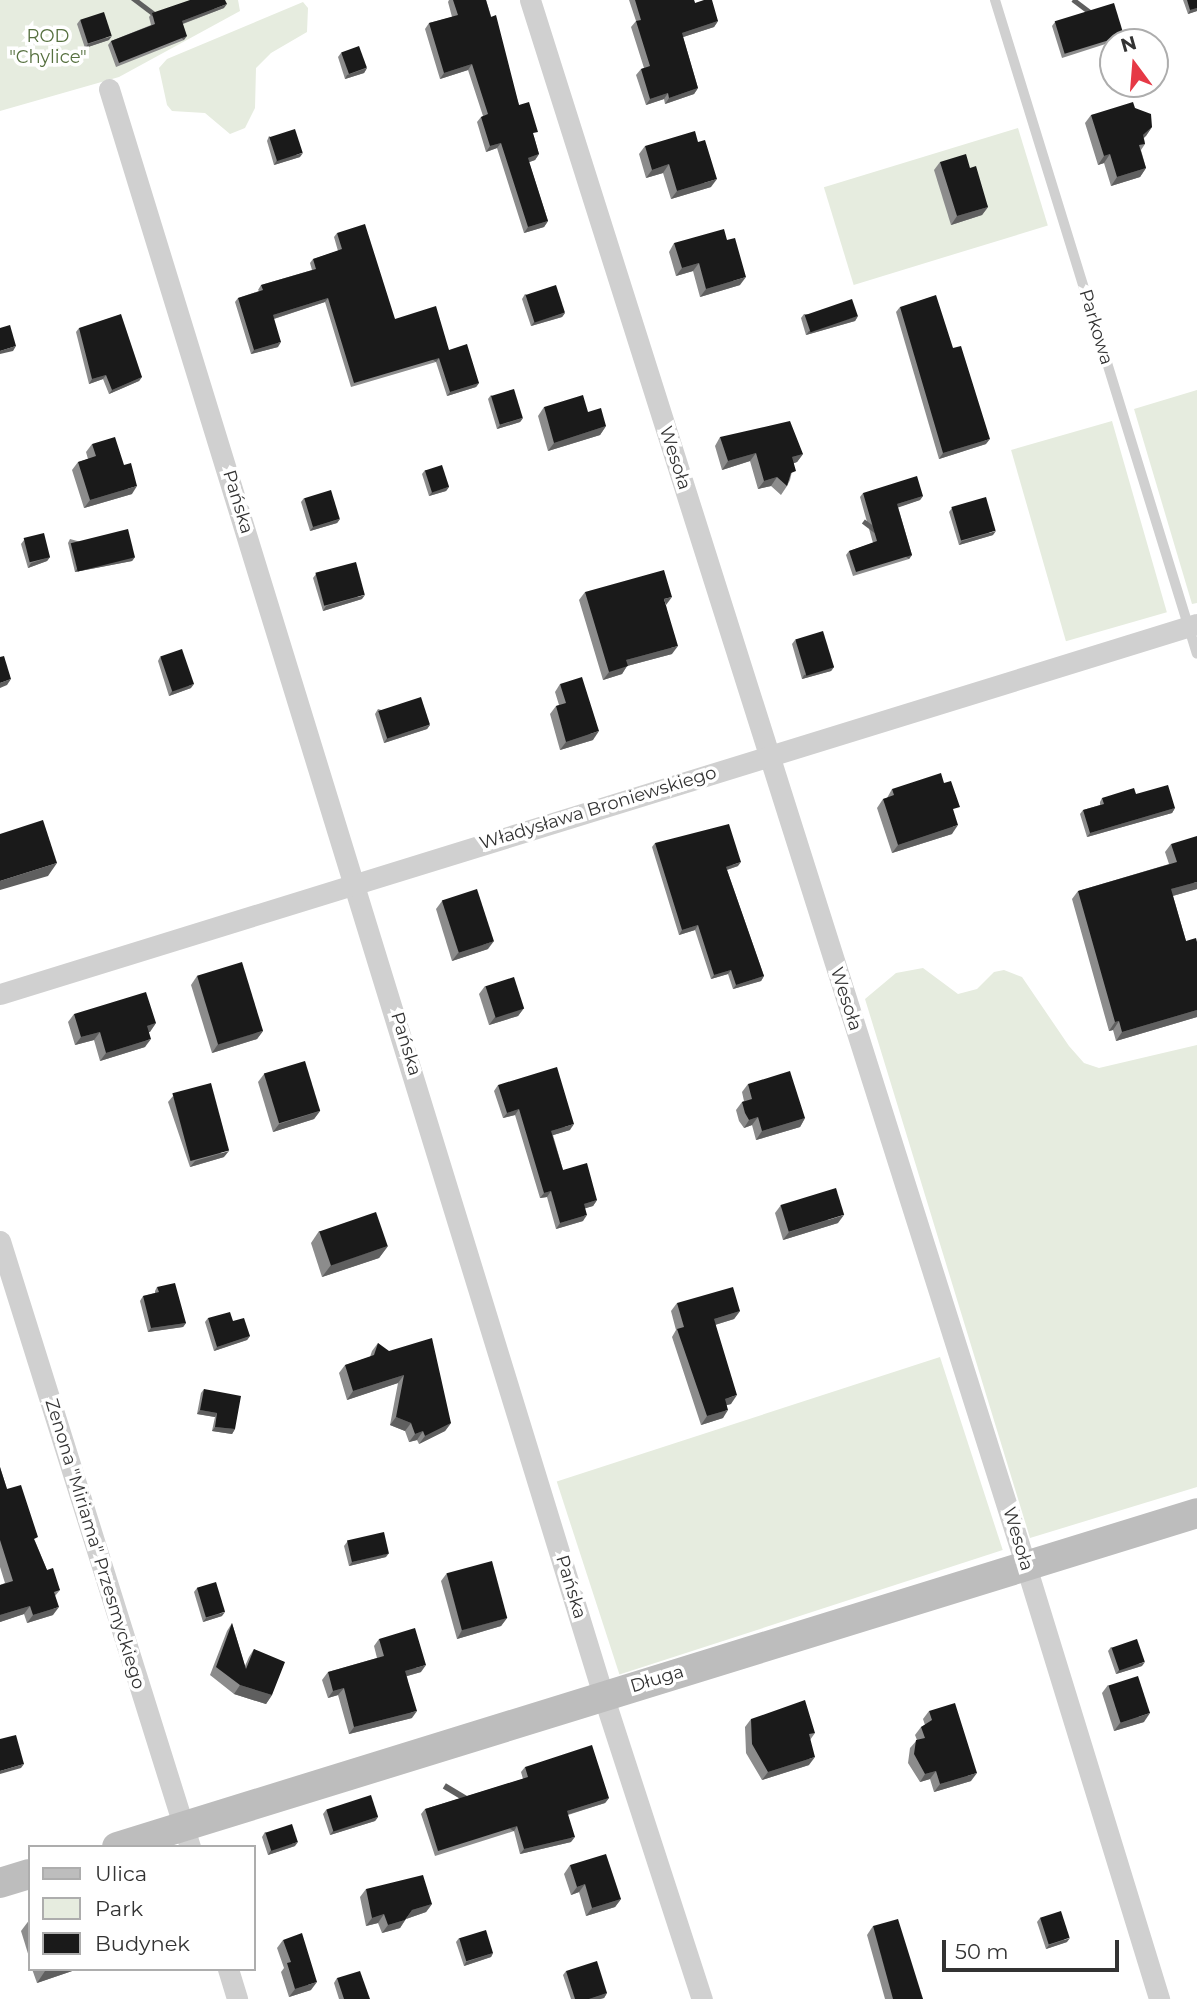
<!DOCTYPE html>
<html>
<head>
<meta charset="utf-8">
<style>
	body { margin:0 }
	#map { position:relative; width:1197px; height:1999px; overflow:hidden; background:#fff; font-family:Montserrat,sans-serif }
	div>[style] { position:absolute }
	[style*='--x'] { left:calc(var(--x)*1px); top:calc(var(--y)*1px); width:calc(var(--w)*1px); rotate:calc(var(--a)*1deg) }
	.green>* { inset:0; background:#e6ecdf; transform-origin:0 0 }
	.lane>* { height:10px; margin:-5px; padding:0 5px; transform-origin:5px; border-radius:5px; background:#d0d0d0 }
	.street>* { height:21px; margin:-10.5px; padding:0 10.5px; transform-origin:10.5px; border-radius:10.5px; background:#d0d0d0 }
	.secondary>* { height:30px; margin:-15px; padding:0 15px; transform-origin:15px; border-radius:15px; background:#bdbdbd }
	.wall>* { inset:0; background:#8c8c8c }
	.shaded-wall>* { inset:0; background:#5f5f5f; transform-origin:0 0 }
	.building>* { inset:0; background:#1a1a1a; transform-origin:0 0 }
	span { translate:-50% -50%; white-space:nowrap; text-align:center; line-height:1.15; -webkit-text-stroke:7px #fff; paint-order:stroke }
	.park-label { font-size:18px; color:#56703f }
	.street-label { font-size:18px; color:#333 }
	.legend { position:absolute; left:28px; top:1845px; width:228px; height:126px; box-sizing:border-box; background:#fff; border:2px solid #adadad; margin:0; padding:9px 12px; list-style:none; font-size:21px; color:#333 }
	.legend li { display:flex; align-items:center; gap:14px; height:35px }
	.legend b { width:35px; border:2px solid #adadad }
	.north { position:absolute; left:1099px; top:28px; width:70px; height:70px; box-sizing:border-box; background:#fff; border:2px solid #adadad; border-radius:50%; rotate:344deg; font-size:19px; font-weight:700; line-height:28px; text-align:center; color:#333 }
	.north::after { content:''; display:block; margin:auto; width:24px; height:32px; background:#e63946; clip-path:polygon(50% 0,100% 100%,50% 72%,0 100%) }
	.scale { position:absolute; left:942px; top:1940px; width:177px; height:32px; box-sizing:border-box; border:4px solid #333; border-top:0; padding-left:9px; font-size:21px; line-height:24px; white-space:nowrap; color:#333; -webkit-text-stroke:5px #fff; paint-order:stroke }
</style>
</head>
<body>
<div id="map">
	<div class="green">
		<i style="clip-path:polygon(0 0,238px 0,240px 11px,119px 77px,0 111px)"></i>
		<i style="clip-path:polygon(303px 2px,308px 8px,307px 32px,271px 53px,256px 68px,255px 108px,245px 128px,230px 134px,205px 113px,172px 111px,167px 105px,159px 68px,167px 59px)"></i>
		<i style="left:1018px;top:128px;width:102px;height:203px;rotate:73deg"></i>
		<i style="clip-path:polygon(1197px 390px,1197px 603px,1192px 604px,1134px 409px)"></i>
		<i style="left:1112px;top:421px;width:199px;height:105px;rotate:74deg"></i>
		<i style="clip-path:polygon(923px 968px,958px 994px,977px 989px,994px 972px,1004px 970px,1022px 977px,1069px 1046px,1084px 1063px,1099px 1068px,1197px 1045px,1197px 1487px,1030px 1538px,865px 999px,896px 973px)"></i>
		<i style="left:940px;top:1357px;width:203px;height:403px;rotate:72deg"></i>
	</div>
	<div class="lane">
		<i style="--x:995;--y:0;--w:684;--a:72.84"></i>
	</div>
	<div class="street">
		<i style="--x:530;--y:0;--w:1643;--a:72.43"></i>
		<i style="--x:1026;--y:1566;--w:453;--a:72.9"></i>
		<i style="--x:109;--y:89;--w:1680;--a:72.9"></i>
		<i style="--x:603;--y:1695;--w:320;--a:72"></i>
		<i style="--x:0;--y:994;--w:1253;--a:-17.18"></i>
		<i style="--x:0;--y:1241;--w:635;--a:72.59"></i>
		<i style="--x:228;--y:1969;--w:31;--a:73"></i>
	</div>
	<div class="secondary">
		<i style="--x:117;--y:1847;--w:1130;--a:-17.18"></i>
		<i style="--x:0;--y:1883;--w:31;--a:-17"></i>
	</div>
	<div class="wall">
		<i style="clip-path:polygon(449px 0,486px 0,519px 105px,534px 137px,539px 154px,535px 160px,529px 162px,548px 221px,544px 227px,524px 233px,497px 148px,486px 152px,477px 122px,481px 117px,483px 116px,468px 70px,440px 79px,425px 29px,429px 23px,452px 17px,448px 2px)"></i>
		<i style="clip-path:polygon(629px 0,694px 0,695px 3px,718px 21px,714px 27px,683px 37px,698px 88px,694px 94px,665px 104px,664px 99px,646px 105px,636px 75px,641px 69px,644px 68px,631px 27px,636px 21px)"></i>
		<i style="clip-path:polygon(1183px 0,1197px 0,1197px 11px,1188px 14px)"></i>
		<i style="clip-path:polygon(224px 8px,183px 24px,184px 40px,116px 67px,108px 45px,111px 41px,151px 25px,149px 17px,152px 13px)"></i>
		<i style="clip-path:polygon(80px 20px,109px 40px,85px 48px,77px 24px)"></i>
		<i style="clip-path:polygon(1055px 22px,1124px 35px,1121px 39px,1062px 58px,1052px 26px)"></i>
		<i style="clip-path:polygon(341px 53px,367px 68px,364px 73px,345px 79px,338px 57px)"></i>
		<i style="clip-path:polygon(1135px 108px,1152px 127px,1144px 138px,1145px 144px,1141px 150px,1146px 168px,1140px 177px,1111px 186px,1104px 163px,1098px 165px,1085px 123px,1091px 115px)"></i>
		<i style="clip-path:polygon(269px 136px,300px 157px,274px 165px,267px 141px)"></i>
		<i style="clip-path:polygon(645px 146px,711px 187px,671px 199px,663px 173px,646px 178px,639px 154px)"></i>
		<i style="clip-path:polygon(940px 162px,970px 168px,988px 207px,982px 215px,951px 225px,934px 170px)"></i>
		<i style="clip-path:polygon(337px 233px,395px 319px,449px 350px,479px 383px,476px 387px,447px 396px,436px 362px,351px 387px,325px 302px,274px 319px,278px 347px,251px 354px,235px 302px,238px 298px,259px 291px,258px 290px,261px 285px,312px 270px,310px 263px,313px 259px,338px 251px,334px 237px)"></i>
		<i style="clip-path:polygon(674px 243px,740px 285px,700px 297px,693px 271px,676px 276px,669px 252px)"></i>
		<i style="clip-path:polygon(525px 294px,565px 313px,562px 317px,531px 326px,522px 299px)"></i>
		<i style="clip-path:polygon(900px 307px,953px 348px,986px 444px,939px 459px,896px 312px)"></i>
		<i style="clip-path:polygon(804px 314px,858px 316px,855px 321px,806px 335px,801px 318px)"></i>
		<i style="clip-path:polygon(79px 328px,142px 377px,139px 381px,109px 394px,103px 379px,89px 384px,76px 332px)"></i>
		<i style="clip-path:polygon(491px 395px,523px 418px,520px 422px,497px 429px,488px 399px)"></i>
		<i style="clip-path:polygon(544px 407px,588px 412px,606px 426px,600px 435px,548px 451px,538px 416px)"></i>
		<i style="clip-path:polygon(720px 437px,803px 454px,797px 462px,794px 463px,790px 480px,787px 486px,781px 495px,771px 486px,758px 489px,750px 461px,722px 470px,715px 446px)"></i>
		<i style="clip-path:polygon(92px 444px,132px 494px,84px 508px,72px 470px,78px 462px,88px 459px,86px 452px)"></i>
		<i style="clip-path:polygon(425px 470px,449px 487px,446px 491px,429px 496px,422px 474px)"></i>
		<i style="clip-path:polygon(863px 493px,923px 496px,920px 500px,898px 507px,912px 555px,909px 559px,853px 576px,846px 555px,849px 551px,873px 543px,860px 497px)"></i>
		<i style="clip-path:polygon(304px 498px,340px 519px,337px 523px,310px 531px,301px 502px)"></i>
		<i style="clip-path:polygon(952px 508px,993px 535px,959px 545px,949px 512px)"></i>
		<i style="clip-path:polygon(70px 539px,135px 557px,132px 561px,75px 572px,68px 543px)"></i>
		<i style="clip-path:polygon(24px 540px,50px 557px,47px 561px,28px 568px,21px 544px)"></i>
		<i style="clip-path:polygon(316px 574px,362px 599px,323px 611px,313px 578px)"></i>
		<i style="clip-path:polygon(585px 592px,666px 605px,672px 654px,627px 666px,622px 674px,603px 680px,579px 600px)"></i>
		<i style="clip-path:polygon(795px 640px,834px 667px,831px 671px,802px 679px,792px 644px)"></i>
		<i style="clip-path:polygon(160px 657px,191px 688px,169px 696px,158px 661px)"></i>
		<i style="clip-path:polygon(560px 684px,593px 740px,560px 750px,550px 714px,556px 706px,559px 705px,555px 692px)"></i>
		<i style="clip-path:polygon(378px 709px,430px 725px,427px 729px,384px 743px,375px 714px)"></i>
		<i style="clip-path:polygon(892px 789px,954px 814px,952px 834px,892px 853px,877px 808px,883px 799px,887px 798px)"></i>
		<i style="clip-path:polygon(1136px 794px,1175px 808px,1172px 813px,1087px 837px,1080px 814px,1083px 810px,1100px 805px,1100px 802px,1102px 798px)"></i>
		<i style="clip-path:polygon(655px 843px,738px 866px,727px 870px,764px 976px,761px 981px,733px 989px,728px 974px,711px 979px,695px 930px,679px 935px,652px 847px)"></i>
		<i style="clip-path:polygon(1171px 844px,1197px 889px,1173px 896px,1186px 941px,1197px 942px,1197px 1017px,1116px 1041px,1113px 1030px,1109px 1031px,1072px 899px,1078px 891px,1169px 864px,1165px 852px)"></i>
		<i style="clip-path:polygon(442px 901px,488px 949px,452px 961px,436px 909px)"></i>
		<i style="clip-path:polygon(197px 976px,263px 1031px,257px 1039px,212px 1053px,191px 985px)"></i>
		<i style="clip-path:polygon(485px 986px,524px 1008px,518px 1016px,489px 1025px,479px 994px)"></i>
		<i style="clip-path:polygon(74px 1014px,156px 1023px,149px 1032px,145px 1047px,100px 1061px,94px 1040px,75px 1045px,68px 1022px)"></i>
		<i style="clip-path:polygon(264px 1074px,320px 1111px,314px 1119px,273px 1132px,258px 1082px)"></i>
		<i style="clip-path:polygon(748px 1084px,805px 1118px,800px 1127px,756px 1140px,752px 1125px,744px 1128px,739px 1121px,736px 1110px,742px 1102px,744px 1101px,742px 1092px)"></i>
		<i style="clip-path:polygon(498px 1085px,570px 1130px,553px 1135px,563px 1170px,597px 1200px,593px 1206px,585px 1208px,583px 1221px,556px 1229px,547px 1197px,540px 1198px,515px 1115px,503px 1118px,494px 1091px)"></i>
		<i style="clip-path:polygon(173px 1096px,224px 1157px,190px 1167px,168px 1102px)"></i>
		<i style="clip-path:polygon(781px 1205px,838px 1223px,783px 1240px,775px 1213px)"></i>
		<i style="clip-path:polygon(319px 1231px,388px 1246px,379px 1258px,322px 1277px,311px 1243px)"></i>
		<i style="clip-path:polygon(157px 1287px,186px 1323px,183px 1327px,148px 1332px,140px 1301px,143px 1296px,155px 1293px,155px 1291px)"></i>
		<i style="clip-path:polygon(677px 1303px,740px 1311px,734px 1319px,715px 1325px,731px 1404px,727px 1405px,723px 1418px,701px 1425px,672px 1337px,676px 1330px,671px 1311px)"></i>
		<i style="clip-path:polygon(208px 1318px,250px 1336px,247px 1340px,214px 1351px,205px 1322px)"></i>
		<i style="clip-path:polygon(378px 1343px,451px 1423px,445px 1431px,419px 1444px,417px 1440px,409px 1442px,405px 1431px,390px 1425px,398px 1383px,347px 1400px,339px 1373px,345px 1365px,370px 1357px,372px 1351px)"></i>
		<i style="clip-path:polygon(204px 1389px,235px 1429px,232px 1434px,212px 1431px,215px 1417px,197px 1414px,201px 1393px)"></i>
		<i style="clip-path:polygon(0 1467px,7px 1489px,35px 1541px,47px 1570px,60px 1590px,55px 1596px,53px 1615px,27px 1623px,24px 1614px,0 1622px,0 1585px,5px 1583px,0 1567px)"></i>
		<i style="clip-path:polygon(347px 1542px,386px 1557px,349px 1566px,344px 1546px)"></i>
		<i style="clip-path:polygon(447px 1573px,507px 1618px,501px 1626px,457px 1639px,441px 1581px)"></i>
		<i style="clip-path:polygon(197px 1588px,222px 1616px,203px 1622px,194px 1592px)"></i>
		<i style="clip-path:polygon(232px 1623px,245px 1666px,249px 1657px,254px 1649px,272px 1695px,266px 1704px,234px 1694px,210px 1675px,227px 1631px)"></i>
		<i style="clip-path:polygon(379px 1639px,421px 1672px,407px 1676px,412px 1718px,349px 1734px,338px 1695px,328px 1698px,322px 1680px,328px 1672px,377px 1658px,374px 1646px)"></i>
		<i style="clip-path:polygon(1111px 1647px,1142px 1666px,1116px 1674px,1108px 1651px)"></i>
		<i style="clip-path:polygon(1108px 1685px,1144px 1722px,1114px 1731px,1102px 1693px)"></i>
		<i style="clip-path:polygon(929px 1711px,971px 1781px,934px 1792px,930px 1779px,920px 1782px,908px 1763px,910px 1748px,917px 1740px,915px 1735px,921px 1727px,925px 1725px,923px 1719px)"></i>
		<i style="clip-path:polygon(751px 1719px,815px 1733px,810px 1740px,809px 1765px,762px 1780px,746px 1753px,745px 1727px)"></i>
		<i style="clip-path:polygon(525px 1767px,609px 1798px,605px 1803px,568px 1815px,571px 1842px,520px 1854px,514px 1831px,435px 1856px,421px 1814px,425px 1809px,523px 1779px,521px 1772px)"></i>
		<i style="clip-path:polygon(326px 1810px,378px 1817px,375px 1821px,330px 1835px,323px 1814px)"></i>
		<i style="clip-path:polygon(265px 1832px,295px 1846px,268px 1855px,262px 1837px)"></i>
		<i style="clip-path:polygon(570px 1865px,621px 1899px,615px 1907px,586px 1916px,579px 1892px,571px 1895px,564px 1874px)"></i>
		<i style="clip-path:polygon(366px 1889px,432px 1904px,426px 1912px,406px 1919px,400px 1928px,382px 1933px,378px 1923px,366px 1926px,360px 1897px)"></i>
		<i style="clip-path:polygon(1040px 1918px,1067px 1942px,1046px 1949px,1037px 1922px)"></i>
		<i style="clip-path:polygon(30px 1919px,30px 1960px,21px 1931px)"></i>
		<i style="clip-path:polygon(873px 1926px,923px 1999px,885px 1999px,867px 1935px)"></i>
		<i style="clip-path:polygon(459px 1938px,493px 1953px,491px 1957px,464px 1966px,456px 1942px)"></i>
		<i style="clip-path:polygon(283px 1940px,311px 1990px,289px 1997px,281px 1972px,284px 1968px,277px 1948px)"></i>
		<i style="clip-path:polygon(32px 1969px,78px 1969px,37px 1983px)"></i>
		<i style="clip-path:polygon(566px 1971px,607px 1993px,604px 1998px,600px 1999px,571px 1999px,563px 1975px)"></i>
		<i style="clip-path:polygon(337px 1978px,370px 1999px,339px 1999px,334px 1983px)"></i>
	</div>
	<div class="shaded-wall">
		<i style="clip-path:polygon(227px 4px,224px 8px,179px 25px,182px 21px)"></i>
		<i style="clip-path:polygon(1197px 8px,1197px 11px,1188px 14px,1190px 10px)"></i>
		<i style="clip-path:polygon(718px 21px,714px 27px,677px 39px,682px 33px)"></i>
		<i style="left:1124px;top:35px;width:5px;height:62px;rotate:127deg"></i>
		<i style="clip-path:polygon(112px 36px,109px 40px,85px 48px,88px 44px)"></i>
		<i style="left:187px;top:36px;width:5px;height:73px;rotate:127deg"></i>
		<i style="clip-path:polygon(472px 64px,468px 70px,440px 79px,444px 73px)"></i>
		<i style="clip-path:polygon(367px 68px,364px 73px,345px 79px,347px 75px)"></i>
		<i style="clip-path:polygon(698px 88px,694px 94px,665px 104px,669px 98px)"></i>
		<i style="clip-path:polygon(668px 93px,664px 99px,646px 105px,650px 99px)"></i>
		<i style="clip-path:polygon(1152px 127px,1146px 136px,1137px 143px,1143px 135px)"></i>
		<i style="clip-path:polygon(501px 143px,497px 148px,486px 152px,490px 146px)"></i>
		<i style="clip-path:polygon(303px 153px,300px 157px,274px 165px,277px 160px)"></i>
		<i style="clip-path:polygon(539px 154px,535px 160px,524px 164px,528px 158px)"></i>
		<i style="clip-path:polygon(1110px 154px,1104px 163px,1098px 165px,1104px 156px)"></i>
		<i style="clip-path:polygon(669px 164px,663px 173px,646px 178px,652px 170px)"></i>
		<i style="clip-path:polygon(1146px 168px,1140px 177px,1111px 186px,1117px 177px)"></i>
		<i style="clip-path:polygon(717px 179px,711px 187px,671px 199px,677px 191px)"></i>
		<i style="clip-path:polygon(988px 207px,982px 215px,951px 225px,957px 216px)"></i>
		<i style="clip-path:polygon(548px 221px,544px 227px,524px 233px,528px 227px)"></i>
		<i style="clip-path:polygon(699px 263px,693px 271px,676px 276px,682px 268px)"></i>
		<i style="clip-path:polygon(746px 277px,740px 285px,700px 297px,706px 289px)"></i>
		<i style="clip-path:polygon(328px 298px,325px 302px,270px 320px,273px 315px)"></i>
		<i style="clip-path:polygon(565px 313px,562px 317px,531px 326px,534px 322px)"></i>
		<i style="clip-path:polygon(858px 316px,855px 321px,806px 335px,809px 331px)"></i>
		<i style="clip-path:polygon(281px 342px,278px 347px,251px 354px,254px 350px)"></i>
		<i style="clip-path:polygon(16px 346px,13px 351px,0 354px,0 351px)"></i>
		<i style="left:439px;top:358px;width:5px;height:89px;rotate:127deg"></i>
		<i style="clip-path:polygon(106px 375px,103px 379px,89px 384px,92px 379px)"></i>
		<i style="clip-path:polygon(142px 377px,139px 381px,109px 394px,112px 390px)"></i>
		<i style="clip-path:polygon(479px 383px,476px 387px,447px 396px,450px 392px)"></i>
		<i style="clip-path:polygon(523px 418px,520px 422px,497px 429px,500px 425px)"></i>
		<i style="clip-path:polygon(606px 426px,600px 435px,548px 451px,554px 443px)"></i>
		<i style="clip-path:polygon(990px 439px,986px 444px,939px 459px,943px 453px)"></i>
		<i style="clip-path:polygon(756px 453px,750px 461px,722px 470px,728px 461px)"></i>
		<i style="clip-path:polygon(803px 454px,797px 462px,786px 466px,792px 457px)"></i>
		<i style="clip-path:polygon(777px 477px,771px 486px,758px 489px,764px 481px)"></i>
		<i style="clip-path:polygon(137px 486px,132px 494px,84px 508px,90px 500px)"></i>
		<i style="clip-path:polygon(449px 487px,446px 491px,429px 496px,432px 492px)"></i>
		<i style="clip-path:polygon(923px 496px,920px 500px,894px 509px,897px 504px)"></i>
		<i style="clip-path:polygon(340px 519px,337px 523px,310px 531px,313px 527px)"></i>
		<i style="clip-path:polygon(996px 531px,993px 535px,959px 545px,962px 541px)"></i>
		<i style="left:912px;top:555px;width:5px;height:59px;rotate:127deg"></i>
		<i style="clip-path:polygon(50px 557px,47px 561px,28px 568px,31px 563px)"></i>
		<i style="clip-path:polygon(135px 557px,132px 561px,75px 572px,78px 567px)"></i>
		<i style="clip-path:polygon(365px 595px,362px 599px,323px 611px,326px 606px)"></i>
		<i style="clip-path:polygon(672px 597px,666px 605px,664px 599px)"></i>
		<i style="clip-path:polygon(678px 646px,672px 654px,627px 666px,622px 674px,603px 680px,609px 672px,626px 660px)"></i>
		<i style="clip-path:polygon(834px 667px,831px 671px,802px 679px,804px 675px)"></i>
		<i style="clip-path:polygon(11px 679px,7px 685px,0 688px,0 683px)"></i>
		<i style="clip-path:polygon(194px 684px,191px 688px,169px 696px,172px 691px)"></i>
		<i style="clip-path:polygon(430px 725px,427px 729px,384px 743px,387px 738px)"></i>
		<i style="clip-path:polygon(599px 731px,593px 740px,560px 750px,566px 742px)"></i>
		<i style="clip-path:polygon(1175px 808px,1172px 813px,1087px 837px,1090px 833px)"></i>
		<i style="clip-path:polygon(958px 825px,952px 834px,892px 853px,898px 845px)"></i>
		<i style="clip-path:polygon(741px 862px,738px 866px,723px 871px,726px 867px)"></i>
		<i style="clip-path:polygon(57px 863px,48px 876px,0 890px,0 881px)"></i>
		<i style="clip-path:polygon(1197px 882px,1197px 889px,1165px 898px,1171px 889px)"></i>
		<i style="clip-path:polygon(698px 925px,695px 930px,679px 935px,682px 930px)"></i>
		<i style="clip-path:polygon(494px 941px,488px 949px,452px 961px,458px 953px)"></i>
		<i style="clip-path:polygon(731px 970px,728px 974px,711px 979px,714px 975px)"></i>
		<i style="clip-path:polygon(764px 976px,761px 981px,733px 989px,736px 985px)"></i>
		<i style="clip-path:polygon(524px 1008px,518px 1016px,489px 1025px,495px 1017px)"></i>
		<i style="clip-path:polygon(1197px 1010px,1197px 1017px,1116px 1041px,1122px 1032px)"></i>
		<i style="clip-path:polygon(1119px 1021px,1113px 1030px,1109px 1031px,1115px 1022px)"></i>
		<i style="clip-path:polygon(156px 1023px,150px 1032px,141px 1034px,147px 1026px)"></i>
		<i style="clip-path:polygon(263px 1031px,257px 1039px,212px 1053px,218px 1044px)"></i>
		<i style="clip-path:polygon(100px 1032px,94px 1040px,75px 1045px,81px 1037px)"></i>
		<i style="clip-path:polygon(151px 1039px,145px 1047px,100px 1061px,106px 1053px)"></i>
		<i style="clip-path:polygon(519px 1109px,515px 1115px,503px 1118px,507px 1113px)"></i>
		<i style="clip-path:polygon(320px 1111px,314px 1119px,273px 1132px,279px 1124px)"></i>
		<i style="clip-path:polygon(758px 1117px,752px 1125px,744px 1128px,749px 1120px)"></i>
		<i style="clip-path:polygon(805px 1118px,800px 1127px,756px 1140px,762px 1131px)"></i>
		<i style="clip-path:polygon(574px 1124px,570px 1130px,547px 1137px,551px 1131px)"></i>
		<i style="clip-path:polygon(229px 1151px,224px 1157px,190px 1167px,195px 1161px)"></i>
		<i style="clip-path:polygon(551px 1191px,547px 1197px,540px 1198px,544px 1193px)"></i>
		<i style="clip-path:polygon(597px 1200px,593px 1206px,580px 1210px,584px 1204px)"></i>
		<i style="clip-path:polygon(587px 1215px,583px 1221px,556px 1229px,560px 1223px)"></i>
		<i style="clip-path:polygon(844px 1215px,838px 1223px,783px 1240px,789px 1232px)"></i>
		<i style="clip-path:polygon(388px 1246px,379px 1258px,322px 1277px,331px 1265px)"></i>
		<i style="clip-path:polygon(740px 1311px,734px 1319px,708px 1327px,714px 1319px)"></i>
		<i style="clip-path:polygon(186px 1323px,183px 1327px,148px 1332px,151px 1328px)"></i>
		<i style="clip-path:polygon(250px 1336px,247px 1340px,214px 1351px,217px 1347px)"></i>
		<i style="clip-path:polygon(404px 1375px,398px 1383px,347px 1400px,353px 1391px)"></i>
		<i style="clip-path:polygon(737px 1395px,731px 1404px,719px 1407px,725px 1399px)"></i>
		<i style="clip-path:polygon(200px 1410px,217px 1413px,215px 1417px,197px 1414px)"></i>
		<i style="clip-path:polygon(728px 1410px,723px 1418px,701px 1425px,707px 1416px)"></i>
		<i style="clip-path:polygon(396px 1417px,411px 1423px,405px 1431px,390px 1425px)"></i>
		<i style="clip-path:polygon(451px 1423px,445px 1431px,419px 1444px,425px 1436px)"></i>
		<i style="clip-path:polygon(215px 1427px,235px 1429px,232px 1434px,212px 1431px)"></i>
		<i style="clip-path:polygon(423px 1431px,417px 1440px,409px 1442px,415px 1434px)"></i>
		<i style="clip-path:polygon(389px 1553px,386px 1557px,349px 1566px,352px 1562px)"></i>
		<i style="clip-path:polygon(30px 1606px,24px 1614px,0 1622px,0 1615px)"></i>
		<i style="clip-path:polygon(59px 1607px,53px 1615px,27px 1623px,33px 1615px)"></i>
		<i style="clip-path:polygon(225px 1612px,222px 1616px,203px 1622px,206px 1618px)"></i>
		<i style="clip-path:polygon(507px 1618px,501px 1626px,457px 1639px,462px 1630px)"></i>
		<i style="clip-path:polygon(1145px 1662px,1142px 1666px,1116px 1674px,1119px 1670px)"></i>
		<i style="clip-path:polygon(426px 1665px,421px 1672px,400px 1678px,405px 1671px)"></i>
		<i style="clip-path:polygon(240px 1685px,272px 1695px,266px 1704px,234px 1694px)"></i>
		<i style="clip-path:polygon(344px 1688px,338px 1695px,328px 1698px,333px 1691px)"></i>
		<i style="clip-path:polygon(417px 1711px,412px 1718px,349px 1734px,354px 1727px)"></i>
		<i style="clip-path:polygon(1150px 1713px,1144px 1722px,1114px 1731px,1120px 1723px)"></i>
		<i style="clip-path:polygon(815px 1757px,809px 1765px,762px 1780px,768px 1772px)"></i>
		<i style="clip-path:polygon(24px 1764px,21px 1768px,0 1774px,0 1771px)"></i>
		<i style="clip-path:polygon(936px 1771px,930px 1779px,920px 1782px,925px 1774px)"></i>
		<i style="clip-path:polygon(977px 1773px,971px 1781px,934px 1792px,940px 1784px)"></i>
		<i style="clip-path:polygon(609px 1798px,605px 1803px,563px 1816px,567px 1811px)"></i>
		<i style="clip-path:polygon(378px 1817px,375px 1821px,330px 1835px,333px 1831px)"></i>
		<i style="left:517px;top:1826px;width:6px;height:83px;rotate:121deg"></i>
		<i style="clip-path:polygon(575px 1837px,571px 1842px,520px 1854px,524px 1849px)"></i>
		<i style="clip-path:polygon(298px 1842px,295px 1846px,268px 1855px,271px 1850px)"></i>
		<i style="clip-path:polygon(585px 1884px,579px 1892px,571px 1895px,577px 1887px)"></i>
		<i style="clip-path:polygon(621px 1899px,615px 1907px,586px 1916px,592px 1908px)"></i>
		<i style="clip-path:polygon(432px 1904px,426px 1912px,406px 1919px,412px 1910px)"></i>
		<i style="clip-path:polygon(384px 1914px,378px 1923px,366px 1926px,372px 1918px)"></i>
		<i style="clip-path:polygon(405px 1920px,400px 1928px,382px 1933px,388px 1925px)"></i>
		<i style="clip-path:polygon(1070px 1938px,1067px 1942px,1046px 1949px,1049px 1945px)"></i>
		<i style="clip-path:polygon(493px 1953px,491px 1957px,464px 1966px,466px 1962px)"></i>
		<i style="clip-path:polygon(50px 1969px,78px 1969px,37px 1983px,45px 1971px)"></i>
		<i style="clip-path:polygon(317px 1982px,311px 1990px,289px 1997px,295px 1989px)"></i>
		<i style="clip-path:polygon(607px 1993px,604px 1998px,600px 1999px,589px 1999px)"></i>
	</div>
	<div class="building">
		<i style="clip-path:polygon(190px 0,225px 0,227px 4px,182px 21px,187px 36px,119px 63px,111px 41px,155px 24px,152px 13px)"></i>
		<i style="clip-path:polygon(453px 0,486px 0,491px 17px,496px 15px,519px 105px,529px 102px,538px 132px,533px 133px,539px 154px,528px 158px,548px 221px,528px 227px,501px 143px,490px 146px,481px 117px,488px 114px,472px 64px,444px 73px,429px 23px,458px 15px)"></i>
		<i style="clip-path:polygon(635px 0,694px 0,695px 3px,704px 0,712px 0,718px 21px,682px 33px,698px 88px,669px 98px,668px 93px,650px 99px,641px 69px,650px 66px,636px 21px,641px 20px)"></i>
		<i style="clip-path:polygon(1187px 0,1197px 0,1197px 8px,1190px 10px)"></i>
		<i style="left:1114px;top:3px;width:34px;height:62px;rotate:73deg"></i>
		<i style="left:104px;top:12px;width:25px;height:25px;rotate:72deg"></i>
		<i style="left:359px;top:46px;width:23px;height:19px;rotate:70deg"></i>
		<i style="clip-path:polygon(1133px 102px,1135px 108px,1151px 114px,1152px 127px,1143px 135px,1145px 144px,1139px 145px,1146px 168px,1117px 177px,1110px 154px,1104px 156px,1091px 115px)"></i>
		<i style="left:295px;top:129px;width:25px;height:27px;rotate:72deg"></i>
		<i style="clip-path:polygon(695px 131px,698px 142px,705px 140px,717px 179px,677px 191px,669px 164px,652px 170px,645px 146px)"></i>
		<i style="clip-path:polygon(966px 154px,970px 168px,976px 166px,988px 207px,957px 216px,940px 162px)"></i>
		<i style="clip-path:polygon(365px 224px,395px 319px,436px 306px,449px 350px,467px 344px,479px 383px,450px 392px,439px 358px,354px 383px,328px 298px,273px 315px,281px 342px,254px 350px,238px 298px,263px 290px,261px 285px,316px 269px,313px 259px,342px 249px,337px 233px)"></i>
		<i style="clip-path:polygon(724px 229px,727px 240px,735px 238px,746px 277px,706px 289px,699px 263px,682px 268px,674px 243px)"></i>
		<i style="left:556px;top:285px;width:29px;height:32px;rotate:72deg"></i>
		<i style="clip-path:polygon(936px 295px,953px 348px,961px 346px,990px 439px,943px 453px,900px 307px)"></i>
		<i style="left:852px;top:299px;width:18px;height:50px;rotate:71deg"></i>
		<i style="clip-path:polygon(121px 314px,142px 377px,112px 390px,106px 375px,92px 379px,79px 328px)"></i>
		<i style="clip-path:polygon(10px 325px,16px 346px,0 351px,0 328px)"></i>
		<i style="left:514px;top:389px;width:30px;height:24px;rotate:73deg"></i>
		<i style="clip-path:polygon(583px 395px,588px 412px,601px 408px,606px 426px,554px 443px,544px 407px)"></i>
		<i style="clip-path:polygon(790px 421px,803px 454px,792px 457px,796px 471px,791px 473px,787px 486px,777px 477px,764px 481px,756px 453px,728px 461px,720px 437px)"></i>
		<i style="clip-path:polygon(115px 437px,124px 465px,131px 463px,137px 486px,90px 500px,78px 462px,96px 456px,92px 444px)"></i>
		<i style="left:442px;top:465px;width:23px;height:18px;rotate:72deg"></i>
		<i style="clip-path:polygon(917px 476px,923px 496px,897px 504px,912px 555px,856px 572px,849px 551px,877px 541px,863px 493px)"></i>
		<i style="left:331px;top:490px;width:30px;height:28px;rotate:73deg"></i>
		<i style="left:986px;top:497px;width:35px;height:36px;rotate:74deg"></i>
		<i style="left:128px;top:529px;width:29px;height:59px;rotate:76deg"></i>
		<i style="left:44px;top:533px;width:25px;height:21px;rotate:76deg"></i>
		<i style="left:356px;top:562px;width:34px;height:42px;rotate:75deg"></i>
		<i style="clip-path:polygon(664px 570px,672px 597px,664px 599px,678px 646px,626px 660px,628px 666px,609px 672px,585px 592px)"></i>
		<i style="left:823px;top:631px;width:38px;height:29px;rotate:73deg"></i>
		<i style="left:182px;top:649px;width:37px;height:23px;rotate:71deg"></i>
		<i style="clip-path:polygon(4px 656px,11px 679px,0 683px,0 657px)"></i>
		<i style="clip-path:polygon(582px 677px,599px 731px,566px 742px,556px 706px,566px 703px,560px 684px)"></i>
		<i style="left:421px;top:697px;width:29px;height:45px;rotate:72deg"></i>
		<i style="clip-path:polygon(941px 773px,944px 783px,951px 781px,960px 807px,953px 809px,958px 825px,898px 845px,883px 799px,894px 795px,892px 789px)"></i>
		<i style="clip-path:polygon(1168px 785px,1175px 808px,1090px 833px,1083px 810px,1104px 804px,1102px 798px,1134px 788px,1136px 794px)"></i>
		<i style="clip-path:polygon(43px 820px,57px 863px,0 881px,0 834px)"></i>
		<i style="clip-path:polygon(729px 824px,741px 862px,726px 867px,764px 976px,736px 985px,731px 970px,714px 975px,698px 925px,682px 930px,655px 843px)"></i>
		<i style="clip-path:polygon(1197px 836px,1197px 882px,1171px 889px,1186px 941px,1196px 938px,1197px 942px,1197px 1010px,1122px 1032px,1119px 1021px,1115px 1022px,1078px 891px,1177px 862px,1171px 844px)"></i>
		<i style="left:477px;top:889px;width:55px;height:37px;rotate:72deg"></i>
		<i style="left:242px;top:962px;width:72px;height:47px;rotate:73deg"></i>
		<i style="left:514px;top:977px;width:33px;height:30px;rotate:72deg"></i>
		<i style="clip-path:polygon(146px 992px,156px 1023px,147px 1026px,151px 1039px,106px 1053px,100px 1032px,81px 1037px,74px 1014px)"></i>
		<i style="left:305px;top:1061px;width:52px;height:43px;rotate:73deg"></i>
		<i style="clip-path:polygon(557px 1067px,574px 1124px,551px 1131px,563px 1170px,587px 1163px,597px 1200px,584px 1204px,587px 1215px,560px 1223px,551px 1191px,544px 1193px,519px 1109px,507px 1113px,498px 1085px)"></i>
		<i style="clip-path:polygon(790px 1071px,805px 1118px,762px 1131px,758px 1117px,749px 1120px,745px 1113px,742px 1102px,752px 1099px,748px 1084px)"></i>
		<i style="left:211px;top:1083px;width:70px;height:40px;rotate:75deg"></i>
		<i style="left:836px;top:1188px;width:28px;height:58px;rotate:73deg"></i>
		<i style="left:376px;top:1212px;width:36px;height:60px;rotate:71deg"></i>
		<i style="clip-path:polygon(175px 1283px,186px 1323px,151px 1328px,143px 1296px,159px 1292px,157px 1287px)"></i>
		<i style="clip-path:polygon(733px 1287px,740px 1311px,714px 1319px,737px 1395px,725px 1399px,728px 1410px,707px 1416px,677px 1329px,684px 1327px,677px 1303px)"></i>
		<i style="clip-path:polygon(230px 1312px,233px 1321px,244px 1318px,250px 1336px,217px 1347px,208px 1318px)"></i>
		<i style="clip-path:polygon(432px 1338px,451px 1423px,425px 1436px,423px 1431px,415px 1434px,411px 1423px,396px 1417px,404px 1375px,353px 1391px,345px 1365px,374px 1355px,378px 1343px,389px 1351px)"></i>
		<i style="clip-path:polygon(204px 1389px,241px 1396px,235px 1429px,215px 1427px,217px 1413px,200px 1410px)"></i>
		<i style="clip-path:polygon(0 1467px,7px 1489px,21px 1485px,38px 1537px,34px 1539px,47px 1570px,53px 1568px,60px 1590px,54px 1592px,59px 1607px,33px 1615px,30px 1606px,0 1615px,0 1585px,13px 1581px,0 1540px)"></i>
		<i style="left:384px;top:1532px;width:22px;height:38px;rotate:77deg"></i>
		<i style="left:492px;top:1561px;width:59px;height:47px;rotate:75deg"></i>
		<i style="left:216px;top:1582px;width:31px;height:20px;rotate:73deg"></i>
		<i style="clip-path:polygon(232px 1623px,246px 1669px,254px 1649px,285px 1662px,272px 1695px,240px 1685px,216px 1667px)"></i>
		<i style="clip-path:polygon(415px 1628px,426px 1665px,405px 1671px,417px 1711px,354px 1727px,344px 1688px,333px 1691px,328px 1672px,384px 1656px,379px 1639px)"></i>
		<i style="left:1137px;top:1639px;width:24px;height:27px;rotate:71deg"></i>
		<i style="left:1138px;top:1676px;width:39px;height:31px;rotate:72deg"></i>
		<i style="clip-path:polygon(805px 1700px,815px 1733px,809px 1734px,815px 1757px,768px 1772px,752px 1744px,751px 1719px)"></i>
		<i style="clip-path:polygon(955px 1703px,977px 1773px,940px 1784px,936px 1771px,925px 1774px,914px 1754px,916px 1740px,925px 1738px,921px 1727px,932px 1720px,929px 1711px)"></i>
		<i style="clip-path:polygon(16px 1735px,24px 1764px,0 1771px,0 1739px)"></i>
		<i style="clip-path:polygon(592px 1745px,609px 1798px,567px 1811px,575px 1837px,524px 1849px,517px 1826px,438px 1851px,425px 1809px,528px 1777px,525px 1767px)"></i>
		<i style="left:371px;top:1795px;width:23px;height:47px;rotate:72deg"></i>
		<i style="left:292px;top:1824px;width:19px;height:28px;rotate:72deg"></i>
		<i style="clip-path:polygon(606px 1854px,621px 1899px,592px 1908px,585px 1884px,577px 1887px,570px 1865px)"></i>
		<i style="clip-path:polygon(423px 1875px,432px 1904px,412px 1910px,405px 1920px,388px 1925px,384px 1914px,372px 1918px,366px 1889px)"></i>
		<i style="left:1061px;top:1911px;width:28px;height:22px;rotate:72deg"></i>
		<i style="clip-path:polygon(898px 1919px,923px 1999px,893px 1999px,873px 1926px)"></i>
		<i style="left:486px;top:1930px;width:24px;height:28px;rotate:73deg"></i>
		<i style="clip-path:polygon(302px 1933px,317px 1982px,295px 1989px,287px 1963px,291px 1962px,283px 1940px)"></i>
		<i style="clip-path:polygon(597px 1961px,607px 1993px,589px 1999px,575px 1999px,566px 1971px)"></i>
		<i style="clip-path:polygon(360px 1971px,370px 1999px,344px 1999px,337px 1978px)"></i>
	</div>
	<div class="park-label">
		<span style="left:48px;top:47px">ROD<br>"Chylice"</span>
	</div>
	<div class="street-label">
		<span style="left:1096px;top:327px;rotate:73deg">Parkowa</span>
		<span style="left:675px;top:458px;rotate:72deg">Wesoła</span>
		<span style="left:238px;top:502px;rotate:73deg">Pańska</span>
		<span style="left:598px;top:808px;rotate:-17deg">Władysława Broniewskiego</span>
		<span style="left:846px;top:999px;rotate:72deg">Wesoła</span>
		<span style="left:406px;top:1044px;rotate:73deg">Pańska</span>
		<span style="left:1018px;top:1539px;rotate:73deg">Wesoła</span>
		<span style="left:95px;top:1544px;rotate:73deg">Zenona "Miriama" Przesmyckiego</span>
		<span style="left:571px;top:1587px;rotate:73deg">Pańska</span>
		<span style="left:657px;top:1679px;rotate:-17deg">Długa</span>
	</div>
	<ul class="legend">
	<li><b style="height:9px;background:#bdbdbd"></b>Ulica</li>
	<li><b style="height:19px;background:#e6ecdf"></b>Park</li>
	<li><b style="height:19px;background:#1a1a1a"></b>Budynek</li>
	</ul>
	<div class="north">N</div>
	<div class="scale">50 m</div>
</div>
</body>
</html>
